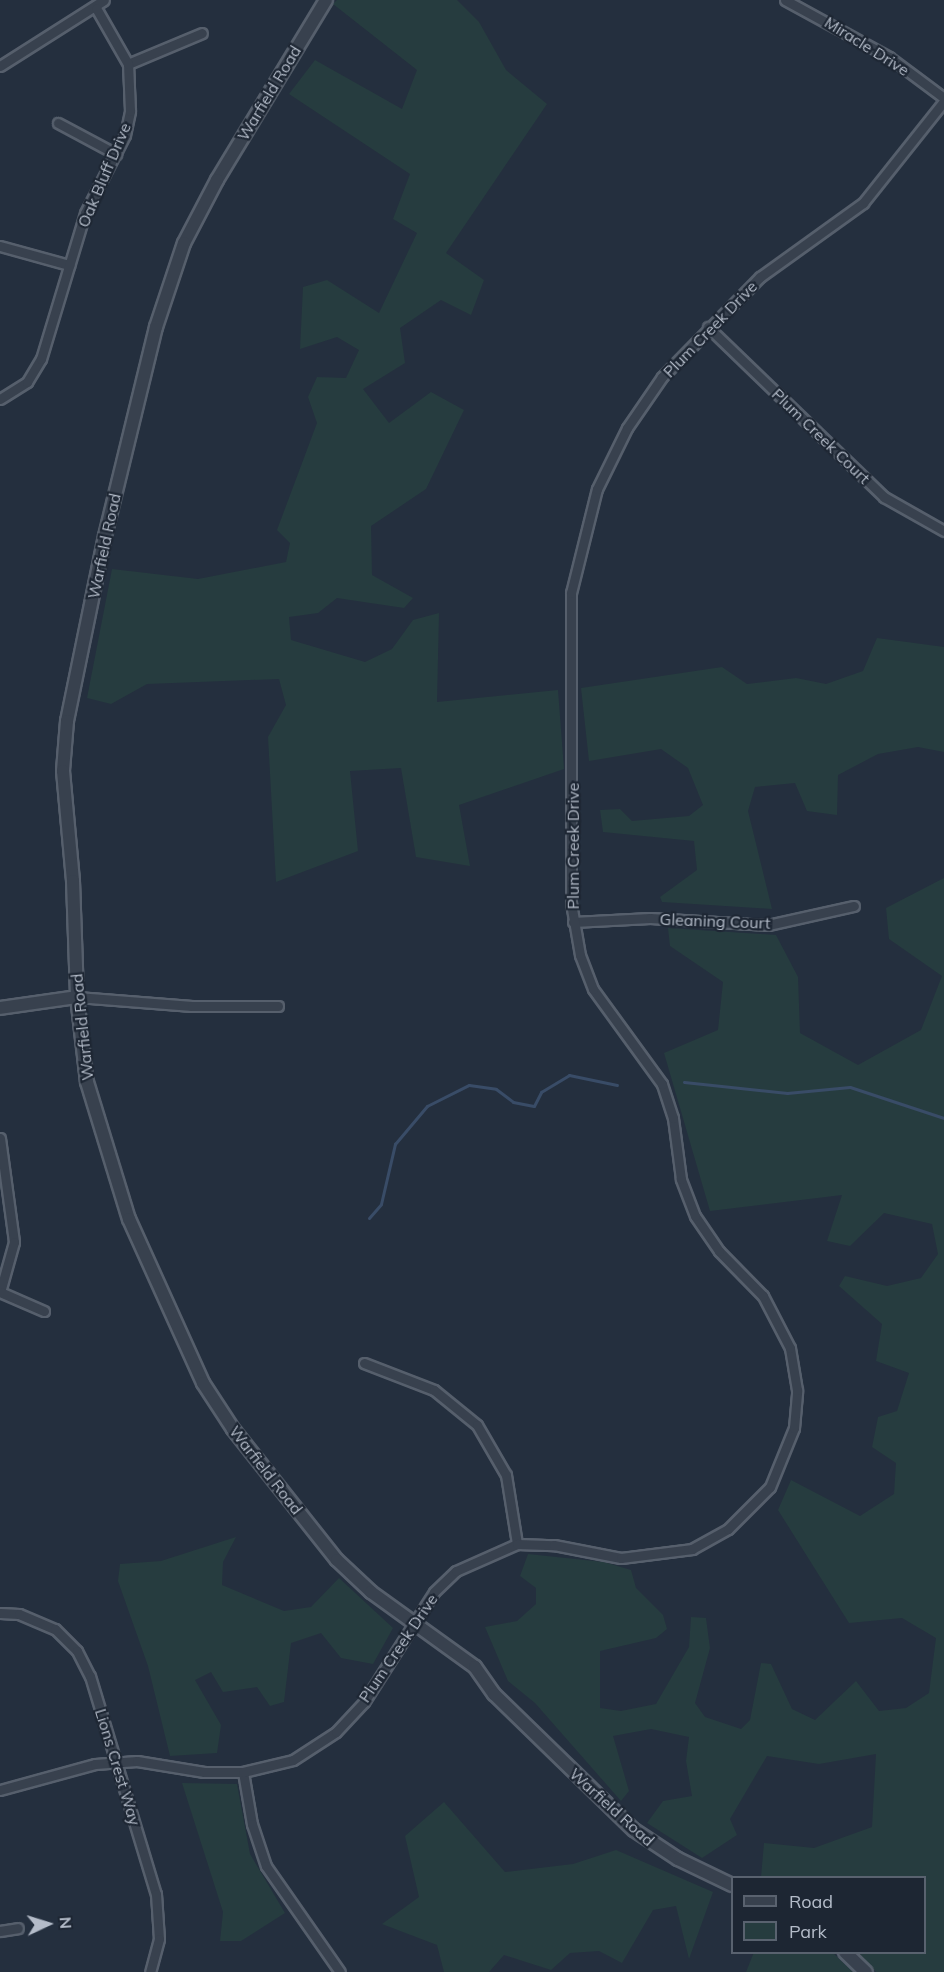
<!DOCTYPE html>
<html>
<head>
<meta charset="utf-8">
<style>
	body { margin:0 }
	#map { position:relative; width:944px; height:1972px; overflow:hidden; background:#242f3e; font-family:Mulish,sans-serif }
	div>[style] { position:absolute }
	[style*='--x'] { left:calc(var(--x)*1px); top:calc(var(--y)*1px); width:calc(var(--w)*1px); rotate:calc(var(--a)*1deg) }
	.green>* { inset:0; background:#263c3f }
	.stream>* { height:3px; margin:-1.5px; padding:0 1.5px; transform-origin:1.5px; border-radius:1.5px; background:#394c67 }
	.roads { filter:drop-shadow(2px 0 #565f6c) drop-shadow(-2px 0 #565f6c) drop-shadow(0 2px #565f6c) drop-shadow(0 -2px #565f6c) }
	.minor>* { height:9px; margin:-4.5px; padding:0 4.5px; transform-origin:4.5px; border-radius:4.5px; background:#38414e }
	.tertiary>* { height:12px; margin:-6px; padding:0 6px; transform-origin:6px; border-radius:6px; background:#38414e }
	span { translate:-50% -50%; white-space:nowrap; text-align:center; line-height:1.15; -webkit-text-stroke:4.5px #1d2633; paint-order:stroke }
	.street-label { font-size:16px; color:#b4bcc9 }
	.legend { position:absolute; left:731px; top:1876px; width:195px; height:78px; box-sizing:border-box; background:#1d2633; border:2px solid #59626f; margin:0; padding:8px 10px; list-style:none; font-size:18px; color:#b4bcc9 }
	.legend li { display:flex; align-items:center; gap:12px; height:30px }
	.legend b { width:30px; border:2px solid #59626f }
	.north { position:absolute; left:18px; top:1894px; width:60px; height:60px; -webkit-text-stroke:4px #1d2633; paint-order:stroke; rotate:86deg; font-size:16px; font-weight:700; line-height:24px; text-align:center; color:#b4bcc9 }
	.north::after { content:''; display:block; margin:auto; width:21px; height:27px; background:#b4bcc9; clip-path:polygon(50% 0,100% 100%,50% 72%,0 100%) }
</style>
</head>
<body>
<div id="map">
	<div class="green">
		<i style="clip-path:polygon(337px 0,457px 0,479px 22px,506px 70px,547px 104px,446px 253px,484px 280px,471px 315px,441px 300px,400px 328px,405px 363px,363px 389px,389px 423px,431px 392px,464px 410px,426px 489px,371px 526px,372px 575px,413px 598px,404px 608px,337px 598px,318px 613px,289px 617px,291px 640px,365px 662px,392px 649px,413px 620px,439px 613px,437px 702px,558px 690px,564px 769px,459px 805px,470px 866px,416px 857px,401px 768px,350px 771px,358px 851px,276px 882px,268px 737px,286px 705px,279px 679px,147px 684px,111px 704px,87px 698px,112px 569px,198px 579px,286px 562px,290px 543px,277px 530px,317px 423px,308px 397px,317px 377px,346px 378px,359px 350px,337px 337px,300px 349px,303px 287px,327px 280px,379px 313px,417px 233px,393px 219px,410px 174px,289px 94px,315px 60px,402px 109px,417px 70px,333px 4px)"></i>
		<i style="clip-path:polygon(877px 638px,944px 647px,944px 752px,918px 747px,878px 754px,838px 775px,837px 815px,807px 811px,795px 783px,755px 787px,748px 811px,772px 909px,662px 902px,660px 897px,697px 870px,694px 841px,603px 832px,600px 810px,620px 809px,632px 821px,689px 816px,703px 805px,688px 768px,661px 749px,589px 761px,581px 688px,722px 667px,747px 684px,796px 678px,826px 684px,863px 671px)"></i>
		<i style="clip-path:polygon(944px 878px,944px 1972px,876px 1972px,859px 1953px,924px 1952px,924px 1878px,761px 1877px,764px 1843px,814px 1848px,872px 1827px,876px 1754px,819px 1764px,767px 1756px,730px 1819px,737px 1835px,702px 1858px,647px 1823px,663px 1801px,692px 1796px,686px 1761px,689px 1737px,651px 1729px,613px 1736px,629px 1791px,621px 1801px,535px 1703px,508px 1681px,485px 1627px,517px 1621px,536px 1604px,536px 1588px,520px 1576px,528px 1554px,604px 1562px,631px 1570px,636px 1588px,663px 1615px,667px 1629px,656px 1638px,600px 1651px,600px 1708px,621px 1711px,656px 1704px,689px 1647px,691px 1617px,706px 1618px,710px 1648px,695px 1703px,705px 1717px,741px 1729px,750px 1720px,761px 1663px,771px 1664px,792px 1709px,815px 1720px,856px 1681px,879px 1711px,906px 1708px,929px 1693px,936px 1638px,902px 1618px,849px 1623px,778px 1510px,791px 1480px,860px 1516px,894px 1494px,896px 1463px,872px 1447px,878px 1417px,897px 1411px,909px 1373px,876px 1361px,882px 1324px,839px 1286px,845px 1276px,887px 1286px,921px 1278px,938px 1254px,932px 1224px,884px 1213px,850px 1246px,827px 1241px,842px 1195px,710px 1211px,664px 1053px,718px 1030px,723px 982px,670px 946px,668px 928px,776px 935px,798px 977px,800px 1033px,858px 1065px,921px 1030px,942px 976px,889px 939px,886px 908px)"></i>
		<i style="clip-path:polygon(236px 1537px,223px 1562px,222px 1585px,284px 1611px,311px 1607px,339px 1578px,393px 1628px,373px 1664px,341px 1658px,321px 1633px,291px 1643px,284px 1702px,270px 1706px,257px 1687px,223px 1692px,211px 1672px,195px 1680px,221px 1725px,217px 1753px,170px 1756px,148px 1666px,118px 1581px,120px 1564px,161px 1561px)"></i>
		<i style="clip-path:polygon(182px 1783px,237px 1784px,250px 1854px,285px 1913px,241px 1941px,220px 1941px,223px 1912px)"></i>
		<i style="clip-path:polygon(444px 1802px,505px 1872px,573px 1864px,616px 1850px,713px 1892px,689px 1959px,676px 1906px,653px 1910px,622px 1963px,599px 1951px,570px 1953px,551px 1970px,504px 1955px,489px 1972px,444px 1972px,437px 1945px,382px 1924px,419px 1897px,405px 1836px)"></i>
		<i style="clip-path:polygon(754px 1952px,833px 1953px,853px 1972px,746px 1972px)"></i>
	</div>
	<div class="stream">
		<i style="--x:684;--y:1082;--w:104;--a:6.1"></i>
		<i style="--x:787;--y:1093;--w:63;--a:-5.4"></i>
		<i style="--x:850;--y:1087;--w:99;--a:18.3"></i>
		<i style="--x:369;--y:1218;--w:18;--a:-49"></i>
		<i style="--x:381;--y:1204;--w:62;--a:-76.9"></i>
		<i style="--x:395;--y:1144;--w:50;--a:-49.9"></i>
		<i style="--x:427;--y:1106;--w:47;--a:-26.6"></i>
		<i style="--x:469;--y:1085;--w:27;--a:8"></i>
		<i style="--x:496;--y:1089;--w:21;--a:37"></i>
		<i style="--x:513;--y:1102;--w:21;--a:11"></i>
		<i style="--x:534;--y:1106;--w:16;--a:-63"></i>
		<i style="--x:541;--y:1092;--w:33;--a:-31"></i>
		<i style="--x:569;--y:1075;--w:49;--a:11.8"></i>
	</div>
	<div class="roads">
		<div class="minor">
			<i style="--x:785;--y:0;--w:119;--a:28.7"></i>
			<i style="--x:889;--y:57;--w:69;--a:36.7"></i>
			<i style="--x:128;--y:64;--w:80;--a:-22.7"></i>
			<i style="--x:0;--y:66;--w:123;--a:-32.4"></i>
			<i style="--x:58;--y:123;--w:66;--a:28.1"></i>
			<i style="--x:0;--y:246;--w:72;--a:15.4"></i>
			<i style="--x:708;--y:327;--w:245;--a:44"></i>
			<i style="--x:884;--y:497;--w:69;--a:29.5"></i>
			<i style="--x:0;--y:399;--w:32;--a:-32"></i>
			<i style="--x:27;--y:382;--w:27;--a:-59"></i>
			<i style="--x:41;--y:359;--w:152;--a:-73.2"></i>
			<i style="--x:85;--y:213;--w:88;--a:-62.9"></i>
			<i style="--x:125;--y:135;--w:25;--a:-78"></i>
			<i style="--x:130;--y:111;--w:47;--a:-92.4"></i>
			<i style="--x:128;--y:64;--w:64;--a:-119.7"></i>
			<i style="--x:573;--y:922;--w:77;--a:-3"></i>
			<i style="--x:650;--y:918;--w:118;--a:3.4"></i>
			<i style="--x:768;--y:925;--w:88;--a:-12.5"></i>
			<i style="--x:77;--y:997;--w:115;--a:4.5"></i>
			<i style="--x:192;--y:1006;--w:86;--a:0"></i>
			<i style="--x:0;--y:1138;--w:105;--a:82.3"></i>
			<i style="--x:14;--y:1242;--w:52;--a:105.6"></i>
			<i style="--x:0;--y:1292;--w:48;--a:23.4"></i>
			<i style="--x:364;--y:1363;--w:75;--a:21.1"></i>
			<i style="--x:434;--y:1390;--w:55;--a:39.1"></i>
			<i style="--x:477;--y:1425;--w:58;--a:59.9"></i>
			<i style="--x:506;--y:1475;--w:70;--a:80.9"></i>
			<i style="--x:0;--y:1613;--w:19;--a:3"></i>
			<i style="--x:19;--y:1614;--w:39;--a:23"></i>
			<i style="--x:55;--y:1629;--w:31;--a:45"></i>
			<i style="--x:77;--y:1651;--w:28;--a:63"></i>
			<i style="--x:90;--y:1676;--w:228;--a:73.2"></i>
			<i style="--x:156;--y:1894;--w:45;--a:86.2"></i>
			<i style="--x:159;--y:1939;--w:34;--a:105"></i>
			<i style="--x:243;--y:1772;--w:53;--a:80.2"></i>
			<i style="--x:252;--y:1824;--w:44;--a:71.6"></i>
			<i style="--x:266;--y:1866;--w:129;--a:55.1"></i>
			<i style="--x:0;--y:1790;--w:98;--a:-15.3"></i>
			<i style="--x:95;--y:1764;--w:42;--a:-4.1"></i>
			<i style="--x:137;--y:1761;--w:68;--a:9.3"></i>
			<i style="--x:204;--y:1772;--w:39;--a:0"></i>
			<i style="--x:243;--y:1772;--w:51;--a:-13.5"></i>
			<i style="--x:293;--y:1760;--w:51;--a:-33.1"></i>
			<i style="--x:336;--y:1732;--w:41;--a:-47"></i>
			<i style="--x:364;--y:1702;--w:130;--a:-57.5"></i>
			<i style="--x:434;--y:1592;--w:30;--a:-44"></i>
			<i style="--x:456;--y:1571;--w:67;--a:-23.9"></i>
			<i style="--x:517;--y:1544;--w:37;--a:2"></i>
			<i style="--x:554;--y:1545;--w:68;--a:11"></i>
			<i style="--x:621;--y:1558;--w:72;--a:-7.2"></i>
			<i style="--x:692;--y:1549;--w:41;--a:-29.1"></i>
			<i style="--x:728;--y:1529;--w:59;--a:-45"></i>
			<i style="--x:770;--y:1487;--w:64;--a:-67.9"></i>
			<i style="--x:794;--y:1428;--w:38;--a:-85"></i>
			<i style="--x:797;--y:1390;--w:43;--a:-99.5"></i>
			<i style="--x:790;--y:1348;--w:59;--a:-117.4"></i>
			<i style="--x:763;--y:1296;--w:63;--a:-134.4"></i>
			<i style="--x:719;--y:1251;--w:42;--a:-124.4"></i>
			<i style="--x:695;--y:1216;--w:40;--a:-111"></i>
			<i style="--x:681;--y:1179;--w:62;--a:-97.5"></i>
			<i style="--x:673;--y:1118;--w:36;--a:-108"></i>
			<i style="--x:662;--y:1084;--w:117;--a:-126"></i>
			<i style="--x:593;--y:989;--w:36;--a:-111"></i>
			<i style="--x:580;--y:955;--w:53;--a:-99.8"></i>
			<i style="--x:571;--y:903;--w:310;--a:-90"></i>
			<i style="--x:571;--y:593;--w:107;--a:-76"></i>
			<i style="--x:597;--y:489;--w:68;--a:-63.8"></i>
			<i style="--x:627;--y:428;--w:62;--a:-55.5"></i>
			<i style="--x:662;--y:377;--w:140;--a:-45.6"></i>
			<i style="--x:760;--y:277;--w:127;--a:-35.7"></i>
			<i style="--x:863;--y:203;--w:130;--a:-51.5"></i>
			<i style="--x:0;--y:1931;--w:18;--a:-9"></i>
		</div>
		<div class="tertiary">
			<i style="--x:326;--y:0;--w:210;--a:121.2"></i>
			<i style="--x:217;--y:180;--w:71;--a:117.6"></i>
			<i style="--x:184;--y:243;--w:89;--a:108.4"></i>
			<i style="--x:156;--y:327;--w:215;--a:103.7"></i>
			<i style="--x:105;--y:536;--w:189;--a:101.6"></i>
			<i style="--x:67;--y:721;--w:50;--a:94.6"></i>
			<i style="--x:63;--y:771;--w:110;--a:84.8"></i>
			<i style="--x:73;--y:881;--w:116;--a:88"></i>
			<i style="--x:77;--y:997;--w:86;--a:83.3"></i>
			<i style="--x:87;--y:1082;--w:143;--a:73"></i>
			<i style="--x:129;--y:1219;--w:180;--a:65.7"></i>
			<i style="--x:203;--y:1383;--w:55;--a:56.9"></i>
			<i style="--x:233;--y:1429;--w:167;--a:51.6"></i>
			<i style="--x:337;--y:1560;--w:47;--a:43.3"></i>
			<i style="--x:371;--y:1592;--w:128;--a:35.8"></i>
			<i style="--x:475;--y:1667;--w:33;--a:55"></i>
			<i style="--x:494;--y:1694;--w:195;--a:44.2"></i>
			<i style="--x:634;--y:1830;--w:53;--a:33.4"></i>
			<i style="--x:678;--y:1859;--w:60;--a:25.7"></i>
			<i style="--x:0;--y:1008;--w:78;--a:-8.1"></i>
			<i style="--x:845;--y:1952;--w:29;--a:44"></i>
		</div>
	</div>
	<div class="street-label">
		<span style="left:867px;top:46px;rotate:32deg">Miracle Drive</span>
		<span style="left:269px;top:93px;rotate:-59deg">Warfield Road</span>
		<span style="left:104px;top:175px;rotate:-67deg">Oak Bluff Drive</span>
		<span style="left:710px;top:329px;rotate:-46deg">Plum Creek Drive</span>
		<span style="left:821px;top:436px;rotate:44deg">Plum Creek Court</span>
		<span style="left:104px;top:546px;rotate:-78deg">Warfield Road</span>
		<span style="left:573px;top:846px;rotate:-90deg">Plum Creek Drive</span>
		<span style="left:715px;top:921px;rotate:2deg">Gleaning Court</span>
		<span style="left:82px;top:1027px;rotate:-96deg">Warfield Road</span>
		<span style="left:266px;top:1470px;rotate:52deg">Warfield Road</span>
		<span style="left:398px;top:1648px;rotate:-56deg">Plum Creek Drive</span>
		<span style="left:118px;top:1767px;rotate:73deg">Lions Crest Way</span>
		<span style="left:612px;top:1807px;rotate:42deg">Warfield Road</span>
	</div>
	<ul class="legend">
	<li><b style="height:8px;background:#38414e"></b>Road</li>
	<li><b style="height:16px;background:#263c3f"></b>Park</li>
	</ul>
	<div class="north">N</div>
</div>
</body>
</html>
